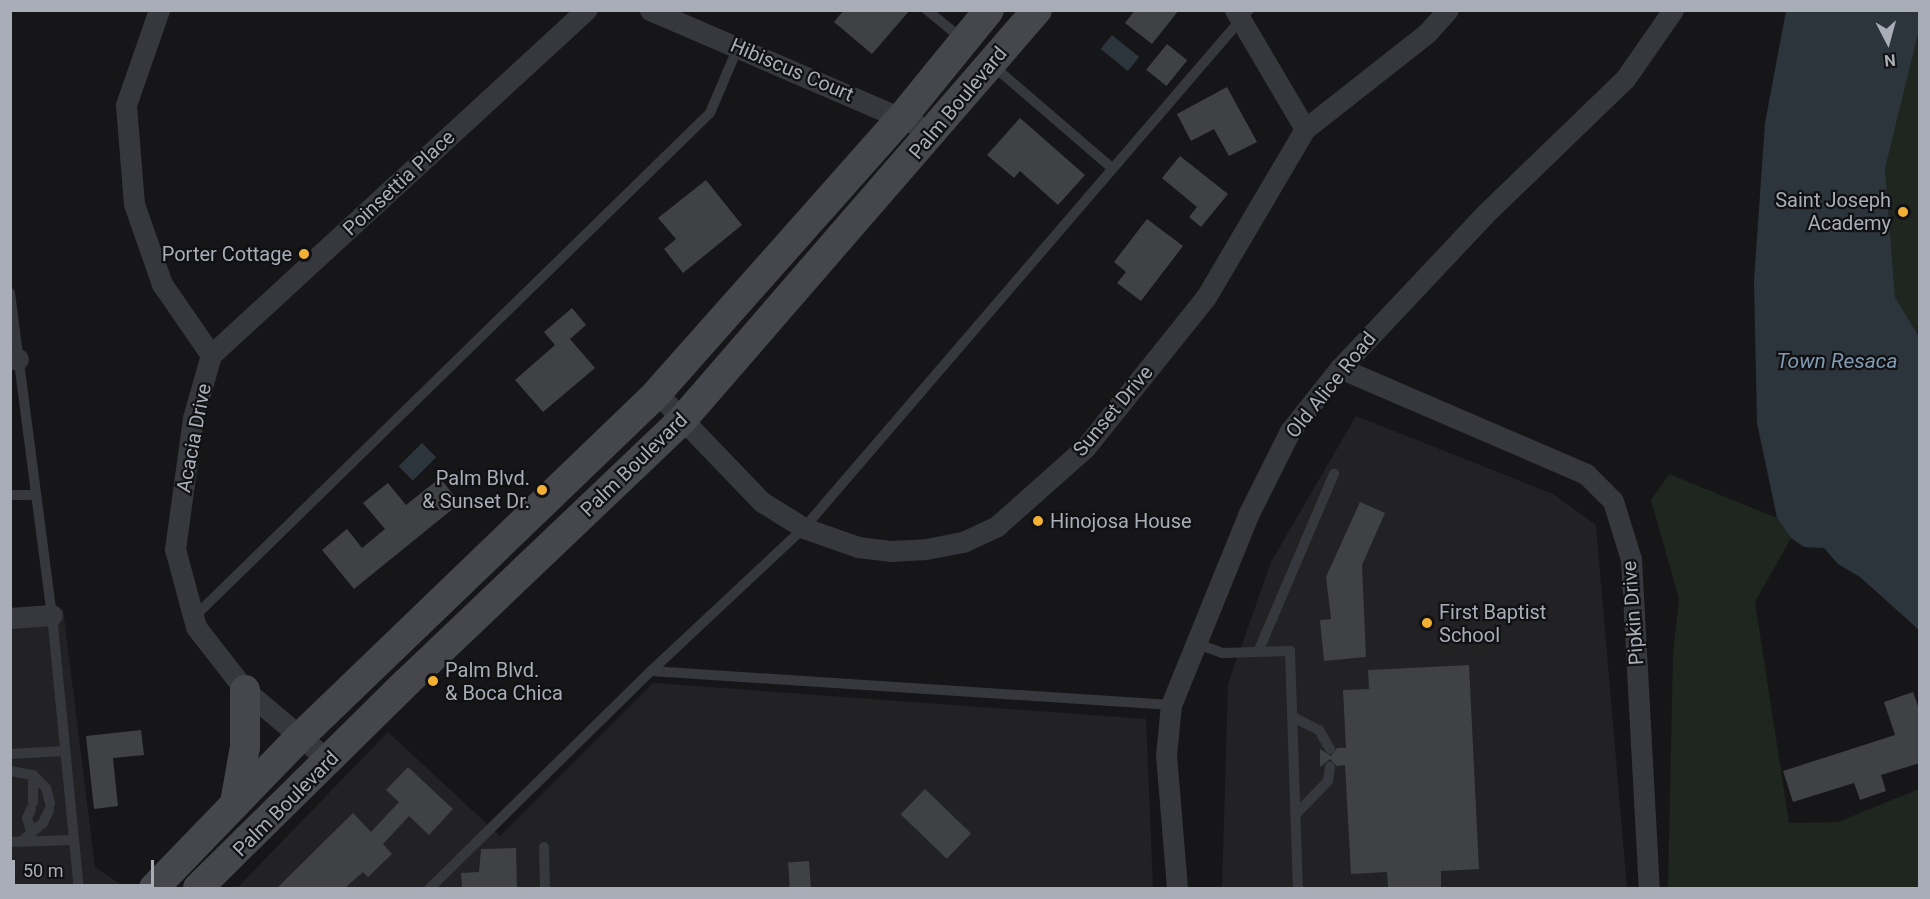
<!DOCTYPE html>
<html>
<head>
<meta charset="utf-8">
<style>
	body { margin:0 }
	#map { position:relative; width:1930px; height:899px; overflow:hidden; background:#161618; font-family:Roboto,sans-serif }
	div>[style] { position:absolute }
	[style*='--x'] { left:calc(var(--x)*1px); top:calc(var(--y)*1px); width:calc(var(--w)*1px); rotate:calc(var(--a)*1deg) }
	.built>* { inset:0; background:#222225 }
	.green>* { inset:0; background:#1e261f }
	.water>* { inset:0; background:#2c353c; transform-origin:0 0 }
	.building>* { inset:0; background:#404145; transform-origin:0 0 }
	.lane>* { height:10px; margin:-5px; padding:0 5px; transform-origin:5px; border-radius:5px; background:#37383d }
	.street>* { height:21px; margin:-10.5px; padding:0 10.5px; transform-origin:10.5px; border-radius:10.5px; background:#37383d }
	.secondary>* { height:30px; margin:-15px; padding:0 15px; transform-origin:15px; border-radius:15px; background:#45474d }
	.dots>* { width:16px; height:16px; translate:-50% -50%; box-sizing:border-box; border:3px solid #111113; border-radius:50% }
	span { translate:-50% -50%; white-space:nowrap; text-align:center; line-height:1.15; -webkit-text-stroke:4.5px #111113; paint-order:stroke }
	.street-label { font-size:20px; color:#a8adb8 }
	.poi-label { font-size:20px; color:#a8adb8 }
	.right { translate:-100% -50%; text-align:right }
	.left { translate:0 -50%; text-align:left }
	.water-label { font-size:21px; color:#7f9bb3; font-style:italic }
	.frame { position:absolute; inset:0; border:12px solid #a8adb8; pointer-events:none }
	.north { position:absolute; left:1858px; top:12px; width:60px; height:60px; -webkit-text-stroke:4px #111113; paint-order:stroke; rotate:174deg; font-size:16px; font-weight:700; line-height:24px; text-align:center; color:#a8adb8 }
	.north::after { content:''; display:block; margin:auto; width:21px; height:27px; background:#a8adb8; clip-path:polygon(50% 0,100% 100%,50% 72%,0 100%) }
	.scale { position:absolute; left:12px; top:860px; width:142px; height:27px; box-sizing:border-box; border:3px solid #a8adb8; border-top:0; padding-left:8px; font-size:18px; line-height:21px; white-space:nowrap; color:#a8adb8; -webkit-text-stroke:4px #111113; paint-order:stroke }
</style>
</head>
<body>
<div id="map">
	<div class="built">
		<i style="clip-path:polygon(1356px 416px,1553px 494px,1596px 525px,1627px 888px,1222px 888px,1228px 684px,1271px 562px)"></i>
		<i style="clip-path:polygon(11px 609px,63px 609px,95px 867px,126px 888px,11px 888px)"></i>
		<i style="clip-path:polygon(653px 683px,1146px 719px,1153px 888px,237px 888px,388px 732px,500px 836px)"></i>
	</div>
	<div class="green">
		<i style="clip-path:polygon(1919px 30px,1919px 337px,1895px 297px,1885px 169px)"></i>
		<i style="clip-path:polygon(1669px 474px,1777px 518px,1791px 538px,1755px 602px,1789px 823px,1838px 822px,1919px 789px,1919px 888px,1668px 888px,1673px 655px,1679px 599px,1651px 500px)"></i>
	</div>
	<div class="water">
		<i style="clip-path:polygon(1786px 11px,1919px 11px,1919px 30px,1885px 169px,1895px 297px,1919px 337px,1919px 630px,1860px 577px,1838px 564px,1824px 548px,1804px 547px,1791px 538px,1777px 518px,1757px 423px,1754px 281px,1765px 123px)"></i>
		<i style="left:1112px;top:35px;width:35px;height:18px;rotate:39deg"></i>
		<i style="left:422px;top:443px;width:20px;height:33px;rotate:45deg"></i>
	</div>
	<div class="building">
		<i style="clip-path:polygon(844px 10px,910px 10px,872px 54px,834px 22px)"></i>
		<i style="clip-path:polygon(1135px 10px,1179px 10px,1152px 44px,1125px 23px)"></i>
		<i style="left:1167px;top:44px;width:26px;height:33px;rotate:39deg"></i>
		<i style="clip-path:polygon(1227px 87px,1257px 142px,1229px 156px,1214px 129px,1191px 141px,1177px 114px)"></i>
		<i style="clip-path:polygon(1020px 118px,1085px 175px,1058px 205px,1020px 171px,1014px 178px,987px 155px)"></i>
		<i style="clip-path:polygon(1180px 156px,1228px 194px,1201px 227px,1189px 217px,1197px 207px,1162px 178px)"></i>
		<i style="clip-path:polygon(706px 180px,742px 225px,683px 273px,664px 249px,676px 239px,658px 218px)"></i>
		<i style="clip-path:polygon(1147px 219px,1183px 246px,1141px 301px,1117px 283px,1126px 272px,1114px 262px)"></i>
		<i style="clip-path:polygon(572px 308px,586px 325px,570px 339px,595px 368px,543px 412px,515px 380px,555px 345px,544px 332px)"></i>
		<i style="clip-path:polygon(440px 478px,460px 503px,354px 589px,322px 550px,347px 529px,362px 548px,385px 529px,363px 503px,388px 483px,406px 505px)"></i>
		<i style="clip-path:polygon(1360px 502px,1385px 513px,1362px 565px,1366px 657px,1324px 661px,1320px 620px,1331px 619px,1326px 577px)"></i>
		<i style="clip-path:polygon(1469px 665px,1479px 869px,1441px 871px,1441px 888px,1388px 888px,1387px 872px,1351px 874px,1345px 765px,1337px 766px,1330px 759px,1320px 767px,1320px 749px,1331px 756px,1337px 748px,1346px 748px,1343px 690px,1369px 689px,1368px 670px)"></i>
		<i style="clip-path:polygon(1913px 692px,1920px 712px,1920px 763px,1881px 775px,1886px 791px,1860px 800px,1854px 783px,1793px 802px,1783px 771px,1895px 735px,1884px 702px)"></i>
		<i style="clip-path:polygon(141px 730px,144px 755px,113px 758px,118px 806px,94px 809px,86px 736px)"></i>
		<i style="clip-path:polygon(408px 767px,453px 809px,429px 835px,409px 816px,383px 844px,392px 854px,368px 877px,363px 872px,345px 888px,277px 888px,353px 813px,371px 832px,399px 802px,386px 790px)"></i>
		<i style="left:925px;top:789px;width:64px;height:35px;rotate:44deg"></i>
		<i style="clip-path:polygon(516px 848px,517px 888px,462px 888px,461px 873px,479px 872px,481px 849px)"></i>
		<i style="left:809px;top:861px;width:27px;height:21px;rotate:86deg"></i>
	</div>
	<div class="lane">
		<i style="--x:927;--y:10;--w:45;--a:39.6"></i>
		<i style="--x:991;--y:64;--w:160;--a:40.7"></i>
		<i style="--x:10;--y:293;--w:325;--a:82.6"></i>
		<i style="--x:52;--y:615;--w:274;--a:84.4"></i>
		<i style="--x:10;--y:495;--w:26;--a:0"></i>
		<i style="--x:193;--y:618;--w:723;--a:-44.33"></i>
		<i style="--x:710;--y:113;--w:72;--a:-67"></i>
		<i style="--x:1195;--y:643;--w:30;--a:20"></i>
		<i style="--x:1223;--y:653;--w:67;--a:-1.7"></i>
		<i style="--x:1290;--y:651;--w:237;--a:88.1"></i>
		<i style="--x:1258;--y:652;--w:194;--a:-66.9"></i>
		<i style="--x:651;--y:671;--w:521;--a:3.74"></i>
		<i style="--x:1293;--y:717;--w:29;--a:27"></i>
		<i style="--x:1319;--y:730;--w:22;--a:60"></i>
		<i style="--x:10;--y:754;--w:55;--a:-3.1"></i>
		<i style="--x:10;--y:771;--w:23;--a:10"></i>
		<i style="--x:33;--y:775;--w:18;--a:45"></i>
		<i style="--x:46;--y:788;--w:16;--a:75"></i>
		<i style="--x:33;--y:802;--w:27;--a:-90"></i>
		<i style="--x:31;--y:809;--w:10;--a:114"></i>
		<i style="--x:27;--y:818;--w:13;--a:72"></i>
		<i style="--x:1297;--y:813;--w:45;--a:-45.9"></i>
		<i style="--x:1328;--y:781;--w:15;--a:-82"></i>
		<i style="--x:22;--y:841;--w:28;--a:-41"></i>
		<i style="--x:43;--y:823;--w:14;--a:-65"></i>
		<i style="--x:10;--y:842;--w:64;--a:-1.8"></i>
		<i style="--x:544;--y:847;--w:41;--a:88.6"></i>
		<i style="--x:430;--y:888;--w:310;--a:-44.5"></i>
		<i style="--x:651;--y:671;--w:209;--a:-43.1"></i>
		<i style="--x:804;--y:528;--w:683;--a:-49.34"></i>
	</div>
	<div class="street">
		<i style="--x:159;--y:10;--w:101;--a:109.2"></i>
		<i style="--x:126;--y:105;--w:99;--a:85.4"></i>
		<i style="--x:134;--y:204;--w:85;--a:70.7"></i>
		<i style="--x:162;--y:284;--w:86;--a:55.4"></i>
		<i style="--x:211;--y:355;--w:66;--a:105.9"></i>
		<i style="--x:193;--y:418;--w:132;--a:97.8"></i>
		<i style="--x:175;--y:549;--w:81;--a:74.9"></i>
		<i style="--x:196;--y:627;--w:80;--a:52.1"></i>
		<i style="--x:245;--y:690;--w:110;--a:40.2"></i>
		<i style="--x:650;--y:10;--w:308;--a:23.3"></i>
		<i style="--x:1235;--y:10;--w:138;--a:59.5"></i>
		<i style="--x:211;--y:355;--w:510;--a:-42.61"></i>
		<i style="--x:10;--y:359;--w:8;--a:0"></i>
		<i style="--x:1340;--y:368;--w:268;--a:23.3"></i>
		<i style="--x:1586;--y:474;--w:38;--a:45"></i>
		<i style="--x:1613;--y:501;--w:61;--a:72.8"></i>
		<i style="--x:1631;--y:559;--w:329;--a:86.9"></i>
		<i style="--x:657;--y:393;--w:151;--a:46.1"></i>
		<i style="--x:762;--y:502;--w:49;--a:31.8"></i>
		<i style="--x:804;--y:528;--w:57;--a:19.4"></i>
		<i style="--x:858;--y:547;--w:32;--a:7"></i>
		<i style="--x:890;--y:551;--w:36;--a:-3"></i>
		<i style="--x:926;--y:549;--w:38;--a:-11"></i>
		<i style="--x:963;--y:542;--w:38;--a:-25"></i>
		<i style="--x:997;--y:526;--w:118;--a:-41.6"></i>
		<i style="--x:1085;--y:448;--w:193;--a:-51.3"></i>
		<i style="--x:1206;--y:297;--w:195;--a:-59.5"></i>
		<i style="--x:1305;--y:129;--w:155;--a:-38.2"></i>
		<i style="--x:1427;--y:33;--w:31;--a:-48"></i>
		<i style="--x:10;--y:618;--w:42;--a:-4.1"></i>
		<i style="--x:1177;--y:888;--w:133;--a:-94.7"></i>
		<i style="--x:1166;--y:755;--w:50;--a:-84.3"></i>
		<i style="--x:1171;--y:705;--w:205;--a:-67.9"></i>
		<i style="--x:1248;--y:515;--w:94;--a:-63.4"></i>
		<i style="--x:1290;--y:431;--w:80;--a:-51.6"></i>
		<i style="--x:1340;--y:368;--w:212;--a:-46.7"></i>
		<i style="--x:1485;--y:214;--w:194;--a:-44"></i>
		<i style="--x:1625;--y:79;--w:84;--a:-55.2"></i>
	</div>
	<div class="secondary">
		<i style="--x:235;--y:803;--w:57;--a:-79.9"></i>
		<i style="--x:245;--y:747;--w:57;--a:-90"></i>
		<i style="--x:154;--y:888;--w:211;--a:-46"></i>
		<i style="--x:301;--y:736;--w:494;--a:-43.9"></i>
		<i style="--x:657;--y:393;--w:370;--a:-48.4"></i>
		<i style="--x:903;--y:116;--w:136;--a:-50.9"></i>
		<i style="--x:198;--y:888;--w:293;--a:-44.6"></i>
		<i style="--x:407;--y:682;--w:380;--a:-43.6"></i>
		<i style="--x:682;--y:420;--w:542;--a:-49.11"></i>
	</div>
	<div class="dots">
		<i style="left:1903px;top:212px;background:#f2b134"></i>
		<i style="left:304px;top:254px;background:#f2b134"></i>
		<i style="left:542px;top:490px;background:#f2b134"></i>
		<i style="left:1038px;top:521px;background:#f2b134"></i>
		<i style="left:1427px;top:623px;background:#f2b134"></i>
		<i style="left:433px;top:681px;background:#f2b134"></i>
	</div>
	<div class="street-label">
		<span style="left:792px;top:70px;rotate:23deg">Hibiscus Court</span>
		<span style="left:958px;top:103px;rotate:-50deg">Palm Boulevard</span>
		<span style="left:399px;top:183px;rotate:-43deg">Poinsettia Place</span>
		<span style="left:1331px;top:385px;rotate:-51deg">Old Alice Road</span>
		<span style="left:1113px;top:411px;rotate:-50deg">Sunset Drive</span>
		<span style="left:194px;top:438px;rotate:-79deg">Acacia Drive</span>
		<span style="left:634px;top:465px;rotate:-44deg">Palm Boulevard</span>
		<span style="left:1633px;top:613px;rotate:-94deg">Pipkin Drive</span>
		<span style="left:286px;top:804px;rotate:-45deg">Palm Boulevard</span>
	</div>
	<div class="poi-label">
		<span class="right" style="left:1891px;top:212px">Saint Joseph<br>Academy</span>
		<span class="right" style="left:292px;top:254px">Porter Cottage</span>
		<span class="right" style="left:530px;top:490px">Palm Blvd.<br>&amp; Sunset Dr.</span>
		<span class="left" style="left:1050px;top:521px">Hinojosa House</span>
		<span class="left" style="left:1439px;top:624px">First Baptist<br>School</span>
		<span class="left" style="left:445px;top:682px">Palm Blvd.<br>&amp; Boca Chica</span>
	</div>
	<div class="water-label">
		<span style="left:1837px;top:361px">Town Resaca</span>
	</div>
	<div class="frame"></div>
	<div class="north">N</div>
	<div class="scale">50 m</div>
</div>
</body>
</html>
